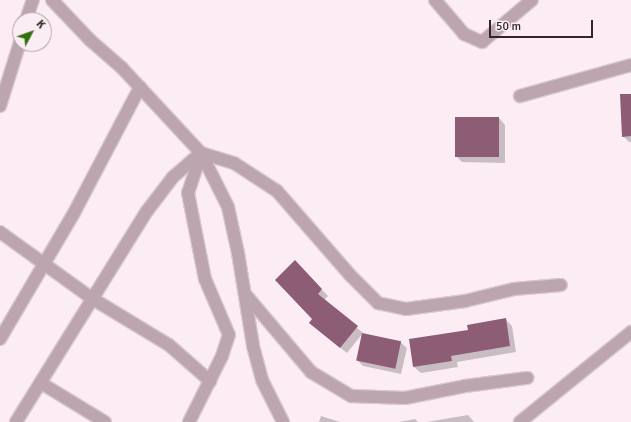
<!DOCTYPE html>
<html>
<head>
<meta charset="utf-8">
<style>
	body { margin:0 }
	#map { position:relative; width:631px; height:422px; overflow:hidden; background:#fcedf4; font-family:Signika,sans-serif }
	div>[style] { position:absolute }
	[style*='--x'] { left:calc(var(--x)*1px); top:calc(var(--y)*1px); width:calc(var(--w)*1px); rotate:calc(var(--a)*1deg) }
	.shadow>* { inset:0; background:#0003 }
	.building>* { inset:0; background:#8c5d75; transform-origin:0 0 }
	.roads { filter:drop-shadow(1px 0 #d7c9d0) drop-shadow(-1px 0 #d7c9d0) drop-shadow(0 1px #d7c9d0) drop-shadow(0 -1px #d7c9d0) }
	.minor>* { height:12px; margin:-6px; padding:0 6px; transform-origin:6px; border-radius:6px; background:#bda5b0 }
	span { translate:-50% -50%; white-space:nowrap; text-align:center; line-height:1.15; -webkit-text-stroke:4px #fcedf4; paint-order:stroke }
	.north { position:absolute; left:12px; top:12px; width:40px; height:40px; box-sizing:border-box; background:#fcedf4; border:1px solid #ab9da3; border-radius:50%; rotate:49deg; font-size:11px; font-weight:700; line-height:16px; text-align:center; color:#31242a }
	.north::after { content:''; display:block; margin:auto; width:14px; height:18px; background:#31720e; clip-path:polygon(50% 0,100% 100%,50% 72%,0 100%) }
	.scale { position:absolute; left:489px; top:20px; width:104px; height:18px; box-sizing:border-box; border:2px solid #31242a; border-top:0; padding-left:5px; font-size:12px; line-height:14px; white-space:nowrap; color:#31242a; -webkit-text-stroke:3px #fcedf4; paint-order:stroke }
</style>
</head>
<body>
<div id="map">
	<div class="shadow">
		<i style="clip-path:polygon(631px 95px,631px 142px,629px 142px,623px 136px)"></i>
		<i style="clip-path:polygon(499px 118px,505px 125px,505px 163px,462px 162px,456px 156px)"></i>
		<i style="clip-path:polygon(301px 268px,328px 296px,324px 300px,363px 333px,347px 353px,317px 329px)"></i>
		<i style="clip-path:polygon(505px 319px,512px 326px,516px 352px,457px 362px,458px 367px,421px 373px,414px 367px,469px 330px)"></i>
		<i style="clip-path:polygon(400px 342px,407px 348px,401px 374px,363px 366px,357px 360px)"></i>
		<i style="clip-path:polygon(468px 415px,474px 422px,427px 422px)"></i>
		<i style="clip-path:polygon(321px 416px,340px 422px,319px 422px)"></i>
		<i style="clip-path:polygon(415px 419px,418px 422px,399px 422px)"></i>
	</div>
	<div class="building">
		<i style="clip-path:polygon(620px 94px,631px 94px,631px 136px,622px 137px)"></i>
		<i style="left:499px;top:117px;width:40px;height:44px;rotate:90deg"></i>
		<i style="clip-path:polygon(295px 260px,322px 289px,318px 294px,358px 326px,340px 348px,309px 323px,312px 319px,275px 280px)"></i>
		<i style="clip-path:polygon(506px 318px,510px 346px,451px 356px,452px 361px,413px 367px,409px 339px,468px 330px,467px 325px)"></i>
		<i style="left:362px;top:333px;width:40px;height:28px;rotate:12deg"></i>
	</div>
	<div class="roads">
		<div class="minor">
			<i style="--x:52;--y:0;--w:55;--a:46.5"></i>
			<i style="--x:90;--y:40;--w:43;--a:41.2"></i>
			<i style="--x:122;--y:68;--w:116;--a:47.1"></i>
			<i style="--x:201;--y:153;--w:60;--a:63.4"></i>
			<i style="--x:228;--y:207;--w:47;--a:77.7"></i>
			<i style="--x:238;--y:253;--w:94;--a:80.8"></i>
			<i style="--x:253;--y:346;--w:35;--a:75"></i>
			<i style="--x:262;--y:380;--w:47;--a:63.4"></i>
			<i style="--x:435;--y:0;--w:45;--a:49.5"></i>
			<i style="--x:464;--y:34;--w:20;--a:24"></i>
			<i style="--x:482;--y:42;--w:65;--a:-40"></i>
			<i style="--x:26;--y:20;--w:21;--a:-71"></i>
			<i style="--x:520;--y:96;--w:115;--a:-15.6"></i>
			<i style="--x:0;--y:106;--w:67;--a:-72.6"></i>
			<i style="--x:201;--y:153;--w:34;--a:17"></i>
			<i style="--x:234;--y:163;--w:51;--a:33.1"></i>
			<i style="--x:277;--y:191;--w:111;--a:49"></i>
			<i style="--x:350;--y:275;--w:40;--a:45"></i>
			<i style="--x:378;--y:303;--w:29;--a:12"></i>
			<i style="--x:406;--y:309;--w:60;--a:-7.7"></i>
			<i style="--x:465;--y:301;--w:50;--a:-13.8"></i>
			<i style="--x:514;--y:289;--w:47;--a:-4.9"></i>
			<i style="--x:0;--y:232;--w:115;--a:35.8"></i>
			<i style="--x:93;--y:299;--w:89;--a:31.2"></i>
			<i style="--x:169;--y:345;--w:55;--a:41.3"></i>
			<i style="--x:246;--y:295;--w:101;--a:49.8"></i>
			<i style="--x:311;--y:372;--w:47;--a:31"></i>
			<i style="--x:351;--y:396;--w:54;--a:2.1"></i>
			<i style="--x:405;--y:398;--w:61;--a:-11.3"></i>
			<i style="--x:465;--y:386;--w:63;--a:-7.4"></i>
			<i style="--x:0;--y:339;--w:148;--a:-59.6"></i>
			<i style="--x:75;--y:211;--w:140;--a:-62.3"></i>
			<i style="--x:41;--y:383;--w:75;--a:31.4"></i>
			<i style="--x:16;--y:422;--w:248;--a:-58.2"></i>
			<i style="--x:147;--y:211;--w:43;--a:-52.6"></i>
			<i style="--x:173;--y:177;--w:37;--a:-41"></i>
			<i style="--x:189;--y:422;--w:74;--a:-63.4"></i>
			<i style="--x:222;--y:356;--w:22;--a:-72"></i>
			<i style="--x:229;--y:335;--w:61;--a:-113.2"></i>
			<i style="--x:205;--y:279;--w:88;--a:-101.2"></i>
			<i style="--x:188;--y:193;--w:41;--a:-71.6"></i>
			<i style="--x:520;--y:422;--w:143;--a:-39"></i>
		</div>
	</div>
	<div class="north">K</div>
	<div class="scale">50 m</div>
</div>
</body>
</html>
